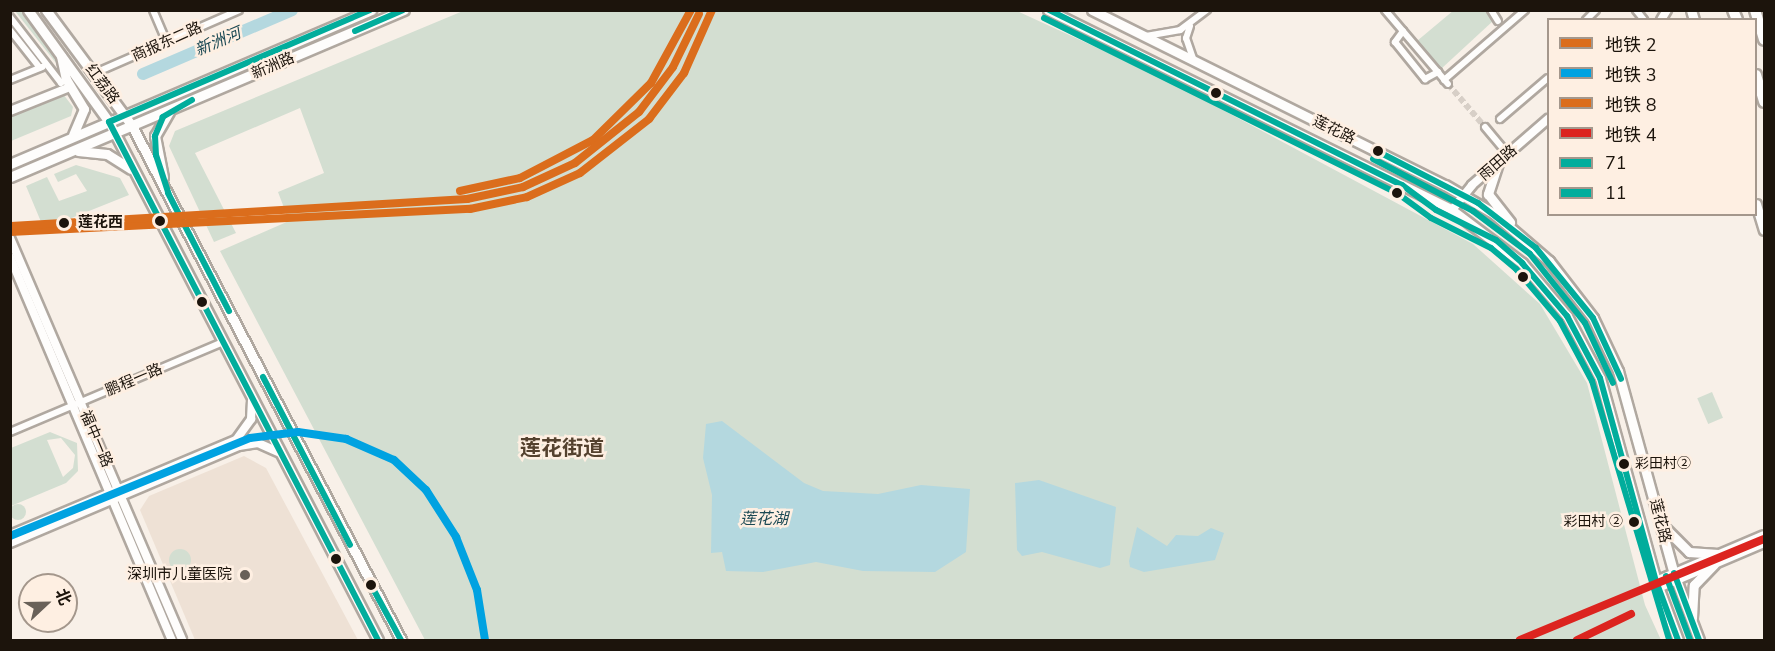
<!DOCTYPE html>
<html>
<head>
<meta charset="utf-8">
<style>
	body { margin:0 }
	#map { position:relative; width:1775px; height:651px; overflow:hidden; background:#f8f0e8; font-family:"Nunito Sans","Noto Sans SC",sans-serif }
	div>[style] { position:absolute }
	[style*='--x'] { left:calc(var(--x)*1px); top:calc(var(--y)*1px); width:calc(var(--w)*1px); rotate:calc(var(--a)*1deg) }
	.medical>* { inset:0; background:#eee1d5 }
	.green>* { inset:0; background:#d3ded1; transform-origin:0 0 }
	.round { border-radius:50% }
	.water>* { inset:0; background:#b4d8df }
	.river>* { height:12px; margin:-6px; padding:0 6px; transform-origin:6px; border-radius:6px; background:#b4d8df }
	.minor-tunnel>* { height:6px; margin-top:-3px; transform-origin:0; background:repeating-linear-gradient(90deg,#d7cfc7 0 6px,transparent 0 9px) }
	.roads { filter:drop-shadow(2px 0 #b0a8a0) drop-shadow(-2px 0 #b0a8a0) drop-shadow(0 2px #b0a8a0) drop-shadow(0 -2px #b0a8a0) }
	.minor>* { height:6px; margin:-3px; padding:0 3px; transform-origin:3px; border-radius:3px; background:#fefdfc }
	.tertiary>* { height:8px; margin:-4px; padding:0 4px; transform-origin:4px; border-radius:4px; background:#fefdfc }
	.primary>* { height:9px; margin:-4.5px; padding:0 4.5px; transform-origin:4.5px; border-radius:4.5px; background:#fefdfc }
	.trunk>* { height:10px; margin:-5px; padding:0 5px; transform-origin:5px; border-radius:5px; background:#fefdfc }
	.bus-1>* { height:6px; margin:-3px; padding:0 3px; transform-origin:3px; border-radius:3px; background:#01ad9c }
	.bus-2>* { height:6px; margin:-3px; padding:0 3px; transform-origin:3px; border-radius:3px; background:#01ad9c }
	.metro-1>* { height:8px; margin:-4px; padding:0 4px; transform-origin:4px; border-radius:4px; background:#db6d1c }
	.metro-2>* { height:8px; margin:-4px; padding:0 4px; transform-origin:4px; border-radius:4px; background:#00a2e1 }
	.metro-3>* { height:8px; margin:-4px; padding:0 4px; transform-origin:4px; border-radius:4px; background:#db6d1c }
	.metro-4>* { height:8px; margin:-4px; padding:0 4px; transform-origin:4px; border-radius:4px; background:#dc241f }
	.dots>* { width:16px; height:16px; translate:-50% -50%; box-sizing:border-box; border:3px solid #feefe2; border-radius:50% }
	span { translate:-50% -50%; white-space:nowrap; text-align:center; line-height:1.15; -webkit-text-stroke:5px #feefe2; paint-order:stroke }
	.bus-label { font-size:14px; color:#1c140c }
	.left { translate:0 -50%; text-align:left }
	.right { translate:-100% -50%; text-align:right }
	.street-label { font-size:15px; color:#1c140c }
	.stop-label { font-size:15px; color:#1c140c; font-weight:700 }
	.poi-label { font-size:15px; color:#1c140c }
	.water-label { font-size:16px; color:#1b4954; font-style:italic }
	.district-label { font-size:21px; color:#54412e; font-weight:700 }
	.frame { position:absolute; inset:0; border:12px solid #1c140c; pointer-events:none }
	.legend { position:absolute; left:1547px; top:18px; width:210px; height:198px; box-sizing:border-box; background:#feefe2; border:2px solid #a4978c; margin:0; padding:8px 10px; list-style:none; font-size:18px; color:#1c140c }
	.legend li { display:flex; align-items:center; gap:12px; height:30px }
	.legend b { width:30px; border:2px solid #a4978c }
	.north { position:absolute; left:18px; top:573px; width:60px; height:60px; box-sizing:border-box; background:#feefe2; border:2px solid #a4978c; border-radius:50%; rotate:68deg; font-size:16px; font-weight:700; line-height:24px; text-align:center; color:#1c140c }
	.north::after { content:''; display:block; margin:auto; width:21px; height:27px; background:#696159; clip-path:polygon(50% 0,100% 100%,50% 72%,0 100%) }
</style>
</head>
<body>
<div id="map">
	<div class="medical">
		<i style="clip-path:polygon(244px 456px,266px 468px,358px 640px,195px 640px,140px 510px,149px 496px)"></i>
	</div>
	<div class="green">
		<i style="clip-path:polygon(1454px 10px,1486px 11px,1493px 21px,1441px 69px,1417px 41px)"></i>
		<i style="clip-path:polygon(15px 11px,25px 11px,59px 65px,56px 63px)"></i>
		<i style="clip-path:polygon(463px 11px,1017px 11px,1163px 78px,1473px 244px,1540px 304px,1587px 383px,1645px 605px,1661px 640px,425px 640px,220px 251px,289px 221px,278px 192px,324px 173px,300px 108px,195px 153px,236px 233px,214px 242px,169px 146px,175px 131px)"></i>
		<i style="clip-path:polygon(63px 94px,73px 107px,71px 116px,11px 141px,11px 117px)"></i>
		<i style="clip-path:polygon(76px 165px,120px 178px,129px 195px,44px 229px,26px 186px,47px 177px,59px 201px,87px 191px,76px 174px,58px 182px,54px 174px)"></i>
		<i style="left:1712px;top:392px;width:28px;height:16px;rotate:67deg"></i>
		<i style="clip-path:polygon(evenodd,50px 432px,77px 443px,78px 471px,66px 483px,11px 506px,11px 448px,50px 432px,61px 438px,75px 455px,73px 468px,63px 477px,47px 440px,61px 438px)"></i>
		<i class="round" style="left:10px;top:504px;width:16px;height:16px"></i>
		<i class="round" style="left:169px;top:549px;width:22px;height:22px"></i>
	</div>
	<div class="water">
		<i style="clip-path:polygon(722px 421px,804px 483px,823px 491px,878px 494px,921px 485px,970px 489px,966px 552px,935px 572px,863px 571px,816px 562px,763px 572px,726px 571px,722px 552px,711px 553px,712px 495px,703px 458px,706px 424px)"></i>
		<i style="clip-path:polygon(1039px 480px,1116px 507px,1110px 565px,1100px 568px,1042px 552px,1022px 556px,1017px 550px,1015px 483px)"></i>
		<i style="clip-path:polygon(1137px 527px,1167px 546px,1176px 535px,1198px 536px,1211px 528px,1224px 533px,1215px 560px,1144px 572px,1130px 567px,1129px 561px)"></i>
	</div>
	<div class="river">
		<i style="--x:143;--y:74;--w:162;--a:-23.2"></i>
	</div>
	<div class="minor-tunnel">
		<i style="--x:1448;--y:84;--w:57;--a:49.3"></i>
	</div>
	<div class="roads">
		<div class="minor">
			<i style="--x:153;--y:10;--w:34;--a:67"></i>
			<i style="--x:1385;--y:10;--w:97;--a:49.6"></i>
			<i style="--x:1491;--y:10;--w:13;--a:58"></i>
			<i style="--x:1636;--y:10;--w:13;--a:51"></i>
			<i style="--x:10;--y:17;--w:83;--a:52.3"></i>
			<i style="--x:61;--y:83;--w:6;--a:-39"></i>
			<i style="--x:1586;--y:20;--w:14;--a:-45"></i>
			<i style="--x:1190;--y:26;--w:13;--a:108"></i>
			<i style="--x:1186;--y:38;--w:24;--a:71"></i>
			<i style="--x:10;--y:30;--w:48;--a:51.7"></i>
			<i style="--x:1403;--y:31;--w:14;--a:126"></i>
			<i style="--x:1395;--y:42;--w:48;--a:51"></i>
			<i style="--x:1425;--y:79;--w:15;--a:-28"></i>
			<i style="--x:1146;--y:36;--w:35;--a:-10"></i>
			<i style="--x:1180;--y:30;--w:34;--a:-37"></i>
			<i style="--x:95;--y:73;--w:157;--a:-23.6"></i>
			<i style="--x:10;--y:80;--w:35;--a:-22"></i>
			<i style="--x:1444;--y:80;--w:107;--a:-40.8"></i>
			<i style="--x:1500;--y:119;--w:63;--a:-40.5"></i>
			<i style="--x:1485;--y:127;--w:35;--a:50"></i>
			<i style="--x:10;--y:432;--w:231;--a:-22.9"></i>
		</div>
		<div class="tertiary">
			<i style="--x:1661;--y:20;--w:12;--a:-59"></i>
			<i style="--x:10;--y:111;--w:65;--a:-21.8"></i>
			<i style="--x:1452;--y:210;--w:32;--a:-51"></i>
			<i style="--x:1472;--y:185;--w:101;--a:-41"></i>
			<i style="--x:10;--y:238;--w:437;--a:66.8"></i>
			<i style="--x:10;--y:257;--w:416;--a:67.1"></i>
			<i style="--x:10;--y:535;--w:245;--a:-22.8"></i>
			<i style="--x:236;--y:440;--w:26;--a:-54"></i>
			<i style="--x:251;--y:419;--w:21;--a:-87"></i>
			<i style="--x:10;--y:543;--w:249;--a:-23"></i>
			<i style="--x:239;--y:446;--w:19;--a:-9"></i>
			<i style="--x:258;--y:443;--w:24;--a:24"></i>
			<i style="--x:1656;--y:581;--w:117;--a:-23.1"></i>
			<i style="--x:1658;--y:588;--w:115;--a:-23"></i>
		</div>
		<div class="primary">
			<i style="--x:28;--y:10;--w:138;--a:54.1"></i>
			<i style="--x:109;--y:122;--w:584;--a:62.56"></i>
			<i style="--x:46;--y:10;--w:144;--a:53.4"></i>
			<i style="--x:132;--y:126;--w:580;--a:62.37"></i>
			<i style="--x:1048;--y:10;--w:451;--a:26.3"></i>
			<i style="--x:1452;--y:210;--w:88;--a:37.1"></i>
			<i style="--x:1522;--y:263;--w:70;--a:49.7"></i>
			<i style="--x:1567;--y:316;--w:70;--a:62"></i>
			<i style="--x:1600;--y:378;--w:211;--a:74.6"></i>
			<i style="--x:1656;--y:581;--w:63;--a:69.6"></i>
			<i style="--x:1092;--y:10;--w:394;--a:26.4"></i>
			<i style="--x:1445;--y:185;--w:56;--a:30.3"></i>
			<i style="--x:1493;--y:213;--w:74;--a:40.6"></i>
			<i style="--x:1549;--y:261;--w:72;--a:52.3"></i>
			<i style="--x:1593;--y:318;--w:59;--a:64.7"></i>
			<i style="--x:1618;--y:371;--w:211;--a:74.6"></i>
			<i style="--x:1674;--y:574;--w:71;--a:69.3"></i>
			<i style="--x:1691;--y:10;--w:10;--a:73"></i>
			<i style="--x:61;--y:56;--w:24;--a:78"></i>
			<i style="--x:66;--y:79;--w:35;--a:59"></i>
			<i style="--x:84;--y:109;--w:28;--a:113"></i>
			<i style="--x:109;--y:122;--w:285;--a:-23.1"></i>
			<i style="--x:78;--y:151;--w:29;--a:6"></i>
			<i style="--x:107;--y:154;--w:28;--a:32"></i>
			<i style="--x:1498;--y:163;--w:33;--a:108"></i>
			<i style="--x:1488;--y:194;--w:36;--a:52"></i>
			<i style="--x:10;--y:164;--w:112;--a:-23.1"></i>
			<i style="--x:10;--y:177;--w:428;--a:-23"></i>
			<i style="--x:163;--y:177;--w:42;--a:-101"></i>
			<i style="--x:155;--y:136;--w:28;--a:-60"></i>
			<i style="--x:1756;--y:204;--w:27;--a:73"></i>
			<i style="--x:1663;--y:526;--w:37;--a:45"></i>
			<i style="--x:1689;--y:552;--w:29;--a:4"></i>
			<i style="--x:1692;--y:618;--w:33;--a:-87"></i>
			<i style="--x:1694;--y:585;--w:29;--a:-46"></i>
		</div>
		<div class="trunk">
			<i style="--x:1733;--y:10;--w:11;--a:68"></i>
			<i style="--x:1755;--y:10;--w:31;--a:73"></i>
			<i style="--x:1756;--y:75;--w:28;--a:73"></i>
		</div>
	</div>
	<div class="bus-1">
		<i style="--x:370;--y:10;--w:284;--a:156.8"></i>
		<i style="--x:109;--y:122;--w:584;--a:62.56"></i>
		<i style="--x:1049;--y:10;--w:394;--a:26.4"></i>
		<i style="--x:1402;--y:185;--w:42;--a:36.3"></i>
		<i style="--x:1436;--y:210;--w:67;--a:26.6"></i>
		<i style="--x:1496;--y:240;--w:35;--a:41"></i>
		<i style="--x:1522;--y:263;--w:70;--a:49.7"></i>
		<i style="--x:1567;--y:316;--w:70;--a:62"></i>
		<i style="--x:1600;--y:378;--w:211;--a:74.6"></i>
		<i style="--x:1656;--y:581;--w:63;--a:69.6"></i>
		<i style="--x:355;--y:31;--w:52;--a:-23.6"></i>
		<i style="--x:192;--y:100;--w:34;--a:150"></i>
		<i style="--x:163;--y:117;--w:21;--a:113"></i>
		<i style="--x:155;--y:136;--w:19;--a:87"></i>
		<i style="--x:156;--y:155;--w:40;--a:72"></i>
		<i style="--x:168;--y:193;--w:133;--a:62.7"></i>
		<i style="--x:1377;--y:151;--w:114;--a:27.2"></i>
		<i style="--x:1478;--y:203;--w:73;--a:37.8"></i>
		<i style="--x:1536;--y:248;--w:90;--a:50.8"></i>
		<i style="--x:1593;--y:318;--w:67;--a:65.3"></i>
		<i style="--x:263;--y:377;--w:189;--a:62.6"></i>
		<i style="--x:1674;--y:573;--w:72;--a:69.5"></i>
		<i style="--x:371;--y:585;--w:63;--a:61.4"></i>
	</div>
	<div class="bus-2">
		<i style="--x:1044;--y:18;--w:394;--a:26.4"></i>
		<i style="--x:1397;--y:193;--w:42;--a:36.3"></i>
		<i style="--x:1431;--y:218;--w:67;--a:26.6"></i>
		<i style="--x:1491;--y:248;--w:33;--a:40"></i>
		<i style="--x:1516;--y:269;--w:68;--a:49.8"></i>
		<i style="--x:1560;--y:321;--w:68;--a:61.9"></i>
		<i style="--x:1592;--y:381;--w:270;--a:73.4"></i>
		<i style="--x:1373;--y:159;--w:113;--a:27.5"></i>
		<i style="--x:1473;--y:211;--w:71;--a:37"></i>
		<i style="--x:1530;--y:254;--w:88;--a:51.4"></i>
		<i style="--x:1585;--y:323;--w:66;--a:65"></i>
		<i style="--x:1666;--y:576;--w:68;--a:69.4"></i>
	</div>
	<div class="metro-1">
		<i style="--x:460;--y:191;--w:61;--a:-12.2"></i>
		<i style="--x:520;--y:178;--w:82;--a:-27.5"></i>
		<i style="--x:593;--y:140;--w:81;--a:-44.5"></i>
		<i style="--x:651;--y:83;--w:83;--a:-61.3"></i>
		<i style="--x:10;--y:232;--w:461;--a:-2.9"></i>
		<i style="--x:470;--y:209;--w:58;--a:-11.9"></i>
		<i style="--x:527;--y:197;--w:58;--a:-24.4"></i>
		<i style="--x:580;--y:173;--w:88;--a:-38"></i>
		<i style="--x:649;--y:119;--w:58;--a:-52.7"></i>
		<i style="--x:684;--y:73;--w:69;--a:-66"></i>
	</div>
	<div class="metro-2">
		<i style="--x:10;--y:536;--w:259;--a:-22.2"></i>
		<i style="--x:250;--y:438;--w:48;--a:-7.1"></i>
		<i style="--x:298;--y:432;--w:49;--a:8.3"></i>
		<i style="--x:346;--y:439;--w:52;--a:23.6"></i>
		<i style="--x:394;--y:460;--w:44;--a:43.2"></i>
		<i style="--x:426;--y:490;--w:56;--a:57.4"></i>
		<i style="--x:456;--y:537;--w:57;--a:68.4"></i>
		<i style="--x:477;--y:590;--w:51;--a:80.9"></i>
	</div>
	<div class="metro-3">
		<i style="--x:11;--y:226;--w:457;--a:-3.4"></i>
		<i style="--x:467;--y:199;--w:57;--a:-12.1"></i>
		<i style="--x:523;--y:187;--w:57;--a:-24.8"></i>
		<i style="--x:575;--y:163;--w:82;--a:-38.6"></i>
		<i style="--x:639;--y:112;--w:56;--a:-52.9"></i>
		<i style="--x:673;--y:67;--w:59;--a:-63.9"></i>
	</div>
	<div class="metro-4">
		<i style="--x:1520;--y:640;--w:264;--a:-22.5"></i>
		<i style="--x:1577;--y:640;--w:60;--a:-25.7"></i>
	</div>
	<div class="dots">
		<i style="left:1216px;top:93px;background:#1c140c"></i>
		<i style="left:1378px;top:151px;background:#1c140c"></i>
		<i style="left:1397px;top:193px;background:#1c140c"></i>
		<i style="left:160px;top:221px;background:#1c140c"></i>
		<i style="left:64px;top:223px;background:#1c140c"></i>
		<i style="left:1523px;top:277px;background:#1c140c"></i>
		<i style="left:202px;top:302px;background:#1c140c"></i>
		<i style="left:1624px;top:464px;background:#1c140c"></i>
		<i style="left:1634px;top:522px;background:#1c140c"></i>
		<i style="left:336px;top:559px;background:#1c140c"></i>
		<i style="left:245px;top:575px;background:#696159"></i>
		<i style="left:371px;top:585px;background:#1c140c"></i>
	</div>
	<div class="bus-label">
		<span class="left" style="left:1635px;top:464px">彩田村②</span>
		<span class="right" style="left:1623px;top:522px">彩田村 ②</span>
	</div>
	<div class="street-label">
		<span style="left:167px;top:42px;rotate:-24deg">商报东二路</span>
		<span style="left:273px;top:66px;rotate:-23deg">新洲路</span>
		<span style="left:102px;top:84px;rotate:53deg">红荔路</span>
		<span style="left:1334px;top:130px;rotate:26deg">莲花路</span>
		<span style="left:1498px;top:163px;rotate:-41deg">雨田路</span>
		<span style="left:134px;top:380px;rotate:-23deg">鹏程一路</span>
		<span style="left:96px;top:439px;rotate:67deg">福中一路</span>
		<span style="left:1660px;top:521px;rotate:76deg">莲花路</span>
	</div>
	<div class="stop-label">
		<span class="left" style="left:78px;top:223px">莲花西</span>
	</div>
	<div class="poi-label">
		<span class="right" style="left:232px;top:575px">深圳市儿童医院</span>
	</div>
	<div class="water-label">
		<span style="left:218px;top:42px;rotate:-23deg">新洲河</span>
		<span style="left:764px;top:519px">莲花湖</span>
	</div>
	<div class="district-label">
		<span style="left:562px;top:448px">莲花街道</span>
	</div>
	<div class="frame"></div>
	<ul class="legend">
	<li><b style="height:8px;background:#db6d1c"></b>地铁 2</li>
	<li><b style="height:8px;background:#00a2e1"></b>地铁 3</li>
	<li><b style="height:8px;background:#db6d1c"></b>地铁 8</li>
	<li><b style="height:8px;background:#dc241f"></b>地铁 4</li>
	<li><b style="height:8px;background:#01ad9c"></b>71</li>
	<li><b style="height:8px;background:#01ad9c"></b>11</li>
	</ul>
	<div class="north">北</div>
</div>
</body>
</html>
